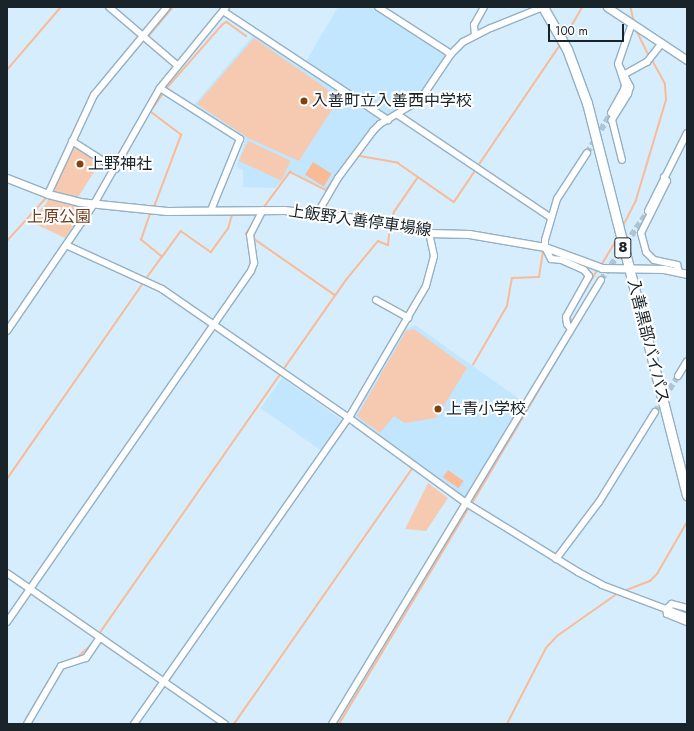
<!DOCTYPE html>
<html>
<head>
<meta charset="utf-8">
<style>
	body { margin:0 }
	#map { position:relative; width:694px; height:731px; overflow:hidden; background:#d6edfd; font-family:Jost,"Noto Sans JP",sans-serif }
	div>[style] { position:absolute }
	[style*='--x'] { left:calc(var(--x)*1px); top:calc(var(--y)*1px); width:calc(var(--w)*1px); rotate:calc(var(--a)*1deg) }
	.built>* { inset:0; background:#c1e6fe; transform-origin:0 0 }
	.green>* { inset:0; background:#f5cab1; transform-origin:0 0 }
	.water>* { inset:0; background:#f9bb96; transform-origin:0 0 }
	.stream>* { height:1.5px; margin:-0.75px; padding:0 0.75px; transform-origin:0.75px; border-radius:0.75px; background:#f9bb96 }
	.minor-tunnel>* { height:6px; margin-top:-3px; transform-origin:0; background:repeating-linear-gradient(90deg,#b0c5d3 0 6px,transparent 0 9px) }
	.roads { filter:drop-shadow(1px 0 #95b0c3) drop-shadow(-1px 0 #95b0c3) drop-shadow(0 1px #95b0c3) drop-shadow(0 -1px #95b0c3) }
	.minor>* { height:6px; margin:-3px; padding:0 3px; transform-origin:3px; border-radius:3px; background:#fff }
	.major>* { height:7px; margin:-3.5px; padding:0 3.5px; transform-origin:3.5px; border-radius:3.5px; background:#fff }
	.highway>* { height:9px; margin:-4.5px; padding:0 4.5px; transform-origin:4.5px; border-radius:4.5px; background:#fff }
	.dots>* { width:11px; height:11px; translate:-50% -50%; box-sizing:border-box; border:2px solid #fff; border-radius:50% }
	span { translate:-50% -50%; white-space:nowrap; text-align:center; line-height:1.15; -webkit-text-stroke:4px #fff; paint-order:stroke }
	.shield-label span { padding:1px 3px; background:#fff; border:1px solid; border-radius:3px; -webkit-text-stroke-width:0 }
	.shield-label { font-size:15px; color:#18232a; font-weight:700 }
	.poi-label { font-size:16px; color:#18232a }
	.left { translate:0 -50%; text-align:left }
	.park-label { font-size:16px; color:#713f1e }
	.street-label { font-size:16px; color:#18232a }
	.frame { position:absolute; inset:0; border:8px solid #18232a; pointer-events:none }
	.scale { position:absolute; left:548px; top:24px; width:76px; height:18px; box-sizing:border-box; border:2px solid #18232a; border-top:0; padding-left:5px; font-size:12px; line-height:14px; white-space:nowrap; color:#18232a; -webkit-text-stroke:3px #fff; paint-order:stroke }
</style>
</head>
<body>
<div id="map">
	<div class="built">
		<i style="clip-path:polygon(338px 7px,370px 7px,417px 35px,446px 56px,416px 97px,375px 123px,326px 191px,290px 171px,275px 188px,243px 187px,243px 170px,236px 167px,246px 140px,194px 105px,254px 34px,302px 68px)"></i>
		<i style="clip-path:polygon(415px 325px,522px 401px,465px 498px,354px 417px,406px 329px)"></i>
		<i style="left:282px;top:378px;width:74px;height:37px;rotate:35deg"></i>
	</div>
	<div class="green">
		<i style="clip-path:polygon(254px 38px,327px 89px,335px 105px,299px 161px,248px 138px,197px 104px)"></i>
		<i style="left:248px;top:141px;width:47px;height:22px;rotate:25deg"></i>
		<i style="clip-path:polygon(74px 145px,101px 161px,77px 199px,51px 193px)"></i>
		<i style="clip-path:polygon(49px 197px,85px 205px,86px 208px,65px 238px,29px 221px,46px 204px)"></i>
		<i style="clip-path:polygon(414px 329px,467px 368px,436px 418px,405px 423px,394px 416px,380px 433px,357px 416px,406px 331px)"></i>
		<i style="clip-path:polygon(428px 483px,448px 498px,426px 531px,405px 529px)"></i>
	</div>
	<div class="water">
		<i style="left:313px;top:162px;width:22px;height:15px;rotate:32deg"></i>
		<i style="left:448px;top:470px;width:19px;height:9px;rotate:35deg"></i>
	</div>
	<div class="stream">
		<i style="--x:631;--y:7;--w:14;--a:78"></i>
		<i style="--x:637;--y:31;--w:28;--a:64"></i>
		<i style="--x:565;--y:37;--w:34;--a:-60"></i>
		<i style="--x:147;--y:38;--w:40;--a:-50"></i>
		<i style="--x:7;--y:70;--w:83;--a:-49.4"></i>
		<i style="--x:166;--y:89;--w:86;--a:-48.8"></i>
		<i style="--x:223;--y:24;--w:4;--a:-27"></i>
		<i style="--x:227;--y:22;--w:24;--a:36"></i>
		<i style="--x:91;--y:108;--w:15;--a:-62"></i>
		<i style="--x:98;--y:95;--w:72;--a:-50.1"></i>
		<i style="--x:360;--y:156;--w:39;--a:10"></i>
		<i style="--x:398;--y:163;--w:68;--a:34.9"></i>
		<i style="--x:454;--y:202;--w:40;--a:-56"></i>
		<i style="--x:478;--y:166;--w:146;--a:-55.9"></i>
		<i style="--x:154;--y:207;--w:77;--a:-69.4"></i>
		<i style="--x:181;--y:135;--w:39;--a:-143"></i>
		<i style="--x:150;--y:112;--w:24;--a:-55"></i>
		<i style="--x:264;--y:207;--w:44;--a:-53.4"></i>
		<i style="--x:290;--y:172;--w:40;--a:26.6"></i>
		<i style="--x:326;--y:190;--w:46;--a:-53.9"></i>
		<i style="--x:391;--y:222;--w:10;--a:-73"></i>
		<i style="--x:394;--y:212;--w:42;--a:-55.6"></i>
		<i style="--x:622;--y:228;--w:31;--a:-63"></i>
		<i style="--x:636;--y:200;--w:104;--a:-73.3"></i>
		<i style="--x:666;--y:100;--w:16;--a:-94"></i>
		<i style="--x:665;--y:84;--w:29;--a:-119"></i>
		<i style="--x:248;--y:235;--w:2;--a:-153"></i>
		<i style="--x:246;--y:234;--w:13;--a:-58"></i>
		<i style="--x:253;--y:238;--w:100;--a:34.8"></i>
		<i style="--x:7;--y:241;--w:61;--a:-47.7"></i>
		<i style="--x:162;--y:257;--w:32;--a:-54"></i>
		<i style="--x:181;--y:231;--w:37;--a:35"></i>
		<i style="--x:211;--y:252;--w:29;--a:-54"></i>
		<i style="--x:228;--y:229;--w:15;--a:-74"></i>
		<i style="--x:232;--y:215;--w:24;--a:-2"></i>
		<i style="--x:256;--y:214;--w:3;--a:72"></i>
		<i style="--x:602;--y:264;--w:29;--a:-59"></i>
		<i style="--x:145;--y:280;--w:29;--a:-54"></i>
		<i style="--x:162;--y:257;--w:27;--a:-141"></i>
		<i style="--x:141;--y:240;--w:31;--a:-71"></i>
		<i style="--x:575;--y:307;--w:44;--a:-58.8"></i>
		<i style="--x:570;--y:315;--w:8;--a:76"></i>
		<i style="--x:473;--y:365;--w:68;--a:-60"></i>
		<i style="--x:507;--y:306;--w:28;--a:-80"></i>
		<i style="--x:512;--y:278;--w:27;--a:-2"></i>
		<i style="--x:539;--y:277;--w:25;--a:-81"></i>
		<i style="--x:283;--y:370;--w:110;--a:-55"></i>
		<i style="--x:346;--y:280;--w:50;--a:-50.6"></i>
		<i style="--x:378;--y:241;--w:11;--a:22"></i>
		<i style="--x:388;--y:245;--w:18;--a:-84"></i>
		<i style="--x:7;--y:479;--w:239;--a:-55.2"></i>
		<i style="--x:471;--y:505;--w:202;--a:-59.4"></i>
		<i style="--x:624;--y:591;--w:28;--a:-21"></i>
		<i style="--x:650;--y:581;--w:10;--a:-45"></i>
		<i style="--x:657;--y:574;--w:60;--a:-60"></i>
		<i style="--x:99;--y:634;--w:318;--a:-55.1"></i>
		<i style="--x:78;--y:657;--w:19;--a:-43"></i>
		<i style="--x:26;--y:719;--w:64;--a:-59"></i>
		<i style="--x:234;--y:724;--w:310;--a:-55.1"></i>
		<i style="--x:339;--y:724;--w:252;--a:-59"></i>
		<i style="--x:507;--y:724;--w:85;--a:-62.8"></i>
		<i style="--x:546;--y:648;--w:16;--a:-47"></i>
		<i style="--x:557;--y:636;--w:73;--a:-35"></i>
	</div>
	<div class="minor-tunnel">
		<i style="--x:587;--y:153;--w:47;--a:-59"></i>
		<i style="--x:601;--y:280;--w:83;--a:-55.7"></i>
		<i style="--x:655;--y:412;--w:43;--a:-57.4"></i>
	</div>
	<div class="roads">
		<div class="minor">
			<i style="--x:109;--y:7;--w:89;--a:40.5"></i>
			<i style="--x:378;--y:7;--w:87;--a:32.8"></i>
			<i style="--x:223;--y:11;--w:173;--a:33.4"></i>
			<i style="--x:475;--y:35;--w:10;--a:-96"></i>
			<i style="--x:474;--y:25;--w:21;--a:-61"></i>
			<i style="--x:618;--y:64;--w:26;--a:62"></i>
			<i style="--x:630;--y:87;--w:7;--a:106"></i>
			<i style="--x:628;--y:94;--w:31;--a:122"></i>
			<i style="--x:612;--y:120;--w:41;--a:76"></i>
			<i style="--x:625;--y:74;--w:25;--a:-29"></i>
			<i style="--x:647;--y:62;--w:24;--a:-52"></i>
			<i style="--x:160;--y:88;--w:95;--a:32.5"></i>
			<i style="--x:240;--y:139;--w:77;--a:112.2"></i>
			<i style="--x:370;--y:108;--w:22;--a:34"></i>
			<i style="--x:611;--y:113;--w:26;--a:-61"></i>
			<i style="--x:624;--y:90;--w:5;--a:-79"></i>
			<i style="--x:625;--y:85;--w:22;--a:-108"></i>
			<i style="--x:618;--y:64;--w:43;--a:-71.1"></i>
			<i style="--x:398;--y:115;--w:184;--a:33.9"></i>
			<i style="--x:72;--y:141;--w:52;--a:32.5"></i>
			<i style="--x:664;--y:177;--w:5;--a:53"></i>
			<i style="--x:667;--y:181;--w:58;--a:116.6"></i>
			<i style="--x:641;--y:233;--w:20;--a:75"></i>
			<i style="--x:646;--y:252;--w:11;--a:45"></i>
			<i style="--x:654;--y:260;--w:24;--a:12"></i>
			<i style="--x:677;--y:265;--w:7;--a:74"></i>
			<i style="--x:48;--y:194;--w:109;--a:-65.1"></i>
			<i style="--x:94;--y:95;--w:114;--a:-50.3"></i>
			<i style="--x:648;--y:211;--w:87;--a:-63.4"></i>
			<i style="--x:317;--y:214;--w:42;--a:-59.7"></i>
			<i style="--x:338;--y:178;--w:59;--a:-53.3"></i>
			<i style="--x:373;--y:131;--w:10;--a:-45"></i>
			<i style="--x:380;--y:124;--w:47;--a:-31"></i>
			<i style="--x:420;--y:100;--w:55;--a:-56"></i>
			<i style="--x:451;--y:54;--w:17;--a:-45"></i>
			<i style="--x:463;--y:42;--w:31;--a:-27"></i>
			<i style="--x:491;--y:28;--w:56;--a:-22"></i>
			<i style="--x:66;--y:245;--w:106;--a:24.6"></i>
			<i style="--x:162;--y:289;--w:227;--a:34.6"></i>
			<i style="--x:349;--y:418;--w:145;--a:36"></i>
			<i style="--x:466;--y:503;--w:132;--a:31.6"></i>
			<i style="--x:578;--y:572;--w:27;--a:28"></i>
			<i style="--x:602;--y:585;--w:91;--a:20.6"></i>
			<i style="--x:376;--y:300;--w:37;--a:29"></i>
			<i style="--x:571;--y:329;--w:6;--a:-129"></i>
			<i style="--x:567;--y:324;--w:7;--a:-98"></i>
			<i style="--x:566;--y:317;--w:47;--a:-60.7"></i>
			<i style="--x:589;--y:276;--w:8;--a:-130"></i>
			<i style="--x:584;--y:270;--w:24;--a:-156"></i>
			<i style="--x:562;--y:260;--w:11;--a:-175"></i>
			<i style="--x:551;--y:259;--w:13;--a:-117"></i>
			<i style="--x:545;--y:247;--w:7;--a:-90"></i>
			<i style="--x:545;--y:240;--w:43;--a:-73.7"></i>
			<i style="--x:557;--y:199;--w:55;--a:-56.9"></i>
			<i style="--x:7;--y:331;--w:154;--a:-55.6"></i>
			<i style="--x:94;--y:204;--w:133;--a:-60.4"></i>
			<i style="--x:160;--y:88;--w:104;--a:-50.8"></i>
			<i style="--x:678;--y:376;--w:17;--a:-59"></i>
			<i style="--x:556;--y:559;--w:71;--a:-53"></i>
			<i style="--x:599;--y:502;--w:106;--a:-58.1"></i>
			<i style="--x:7;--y:573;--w:265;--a:34.7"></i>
			<i style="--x:687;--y:608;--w:16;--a:-165"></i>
			<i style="--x:672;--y:604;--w:8;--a:140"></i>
			<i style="--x:666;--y:609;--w:5;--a:79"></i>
			<i style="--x:667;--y:614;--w:22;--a:22"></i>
			<i style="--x:7;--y:622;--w:427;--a:-55.2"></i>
			<i style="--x:251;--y:271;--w:9;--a:-69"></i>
			<i style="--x:254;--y:263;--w:28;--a:-98"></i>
			<i style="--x:250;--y:235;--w:28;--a:-63"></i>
			<i style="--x:27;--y:724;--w:67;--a:-59.6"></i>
			<i style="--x:61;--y:666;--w:26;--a:-18"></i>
			<i style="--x:86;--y:658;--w:25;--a:-56"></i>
			<i style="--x:134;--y:724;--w:378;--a:-55"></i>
			<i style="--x:351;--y:414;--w:148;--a:-59.6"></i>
			<i style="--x:426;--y:286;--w:31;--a:-75"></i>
			<i style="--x:434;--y:256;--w:24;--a:-102"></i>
			<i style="--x:332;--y:724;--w:519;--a:-58.79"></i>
		</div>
		<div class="major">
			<i style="--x:607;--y:7;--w:96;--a:33.5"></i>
			<i style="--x:7;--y:178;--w:44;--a:21.3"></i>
			<i style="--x:48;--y:194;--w:32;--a:14"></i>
			<i style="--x:79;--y:202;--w:88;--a:5.8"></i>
			<i style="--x:167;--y:211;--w:117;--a:-0.5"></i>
			<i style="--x:284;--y:210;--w:81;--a:6.4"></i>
			<i style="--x:364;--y:219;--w:66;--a:12.2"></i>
			<i style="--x:429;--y:233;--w:40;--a:1.4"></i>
			<i style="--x:469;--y:234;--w:77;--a:9.7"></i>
			<i style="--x:545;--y:247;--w:61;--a:20.2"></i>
			<i style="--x:602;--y:268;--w:62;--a:0.9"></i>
			<i style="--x:664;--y:269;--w:24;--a:12"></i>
		</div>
		<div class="highway">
			<i style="--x:543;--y:7;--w:48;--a:60.3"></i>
			<i style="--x:567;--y:49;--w:58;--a:69.7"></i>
			<i style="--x:587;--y:103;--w:405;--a:75.7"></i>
		</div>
	</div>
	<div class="dots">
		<i style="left:304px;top:101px;background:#834110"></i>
		<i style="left:80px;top:164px;background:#834110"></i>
		<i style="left:438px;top:409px;background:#834110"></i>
	</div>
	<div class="shield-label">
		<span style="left:623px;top:248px">8</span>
	</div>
	<div class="poi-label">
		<span class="left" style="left:312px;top:101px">入善町立入善西中学校</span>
		<span class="left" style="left:88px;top:164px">上野神社</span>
		<span class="left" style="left:446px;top:409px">上青小学校</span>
	</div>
	<div class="park-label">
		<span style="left:59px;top:217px">上原公園</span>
	</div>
	<div class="street-label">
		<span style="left:360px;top:221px;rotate:8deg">上飯野入善停車場線</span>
		<span style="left:648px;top:341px;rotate:76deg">入善黒部バイパス</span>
	</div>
	<div class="frame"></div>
	<div class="scale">100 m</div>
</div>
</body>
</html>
